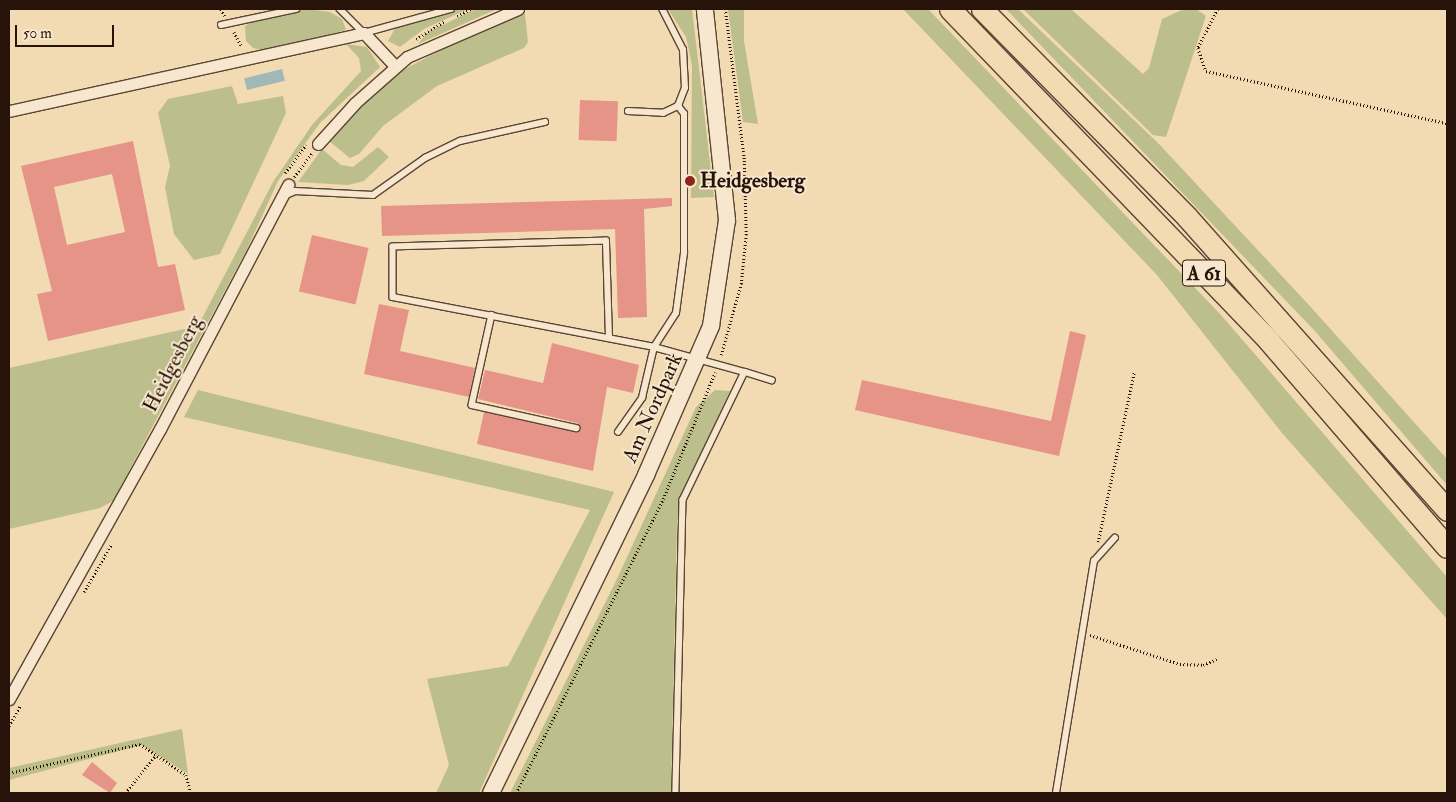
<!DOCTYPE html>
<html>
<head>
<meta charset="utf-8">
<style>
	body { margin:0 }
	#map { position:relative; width:1456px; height:802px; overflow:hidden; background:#f2dab3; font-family:"IM FELL Double Pica",serif }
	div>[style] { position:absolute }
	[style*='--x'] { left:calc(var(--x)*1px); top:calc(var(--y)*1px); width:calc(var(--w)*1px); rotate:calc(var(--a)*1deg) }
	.green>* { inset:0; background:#bcbf8b }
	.water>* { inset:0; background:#a0b8b8; transform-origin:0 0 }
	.building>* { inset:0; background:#e59487; transform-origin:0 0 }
	.path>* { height:2.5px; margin-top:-1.25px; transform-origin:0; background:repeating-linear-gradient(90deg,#271309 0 1px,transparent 0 3.5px) }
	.roads { filter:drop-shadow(1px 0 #5a4534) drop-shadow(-1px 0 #5a4534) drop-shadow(0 1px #5a4534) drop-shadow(0 -1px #5a4534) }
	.lane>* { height:5.5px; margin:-2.75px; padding:0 2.75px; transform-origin:2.75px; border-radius:2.75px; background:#f7e7ce }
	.street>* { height:11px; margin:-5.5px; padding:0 5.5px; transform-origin:5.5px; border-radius:5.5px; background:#f7e7ce }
	.secondary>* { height:16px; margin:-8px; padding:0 8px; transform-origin:8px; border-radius:8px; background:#f7e7ce }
	.highway>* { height:21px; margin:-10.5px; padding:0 10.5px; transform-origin:10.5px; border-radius:10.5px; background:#f2dab3 }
	.dots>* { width:14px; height:14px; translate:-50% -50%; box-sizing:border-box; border:2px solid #f7e7ce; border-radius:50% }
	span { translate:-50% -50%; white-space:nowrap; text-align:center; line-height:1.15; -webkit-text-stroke:4px #f7e7ce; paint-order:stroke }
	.shield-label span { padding:1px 4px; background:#f7e7ce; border:1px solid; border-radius:4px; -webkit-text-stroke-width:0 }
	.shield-label { font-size:20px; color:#271309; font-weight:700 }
	.poi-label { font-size:21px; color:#271309; font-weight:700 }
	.left { translate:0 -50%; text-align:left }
	.street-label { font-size:21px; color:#271309 }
	.frame { position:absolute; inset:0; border:10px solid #271309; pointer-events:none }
	.scale { position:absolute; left:15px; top:25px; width:99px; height:22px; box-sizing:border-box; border:2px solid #271309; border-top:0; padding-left:6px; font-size:15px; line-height:18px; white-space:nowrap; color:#271309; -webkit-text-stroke:4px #f7e7ce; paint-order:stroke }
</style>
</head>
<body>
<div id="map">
	<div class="green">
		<i style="clip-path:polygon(307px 9px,330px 12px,342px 19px,346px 30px,267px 51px,253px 48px,246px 41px,245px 26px,254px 21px)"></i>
		<i style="clip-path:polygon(459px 9px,468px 9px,424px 29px,400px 47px,388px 41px,397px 25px)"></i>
		<i style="clip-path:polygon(476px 9px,497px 9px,418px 44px,428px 32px)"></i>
		<i style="clip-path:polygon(668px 9px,692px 9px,714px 197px,691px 198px,692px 65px,686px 37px)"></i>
		<i style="clip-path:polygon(728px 9px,744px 9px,744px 41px,758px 124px,743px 122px)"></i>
		<i style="clip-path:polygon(903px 9px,928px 9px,1221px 315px,1447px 577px,1447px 619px,1282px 433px,1157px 275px)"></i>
		<i style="clip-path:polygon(1006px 9px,1018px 9px,1159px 144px,1308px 304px,1447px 459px,1447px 485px,1314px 330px)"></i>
		<i style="clip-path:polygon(1023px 9px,1071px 9px,1143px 74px,1149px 68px,1162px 19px,1184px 9px,1196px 9px,1206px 16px,1166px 137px,1153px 135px)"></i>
		<i style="clip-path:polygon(525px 14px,528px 42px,524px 48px,437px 86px,383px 126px,359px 154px,350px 158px,329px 141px,374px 92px,405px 69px,475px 32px)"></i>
		<i style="clip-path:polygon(346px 44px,367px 47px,380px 67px,320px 123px,278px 181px,247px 249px,113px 501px,100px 508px,9px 529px,9px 368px,198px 326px,273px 182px,312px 125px,361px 71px,359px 58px)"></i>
		<i style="clip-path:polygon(232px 86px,238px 104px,283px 96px,286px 113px,220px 254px,194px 260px,174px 234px,165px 187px,170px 166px,158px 113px,168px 99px)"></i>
		<i style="clip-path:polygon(378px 147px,389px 157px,364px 181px,348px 185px,298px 182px,322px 149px,341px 165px,353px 167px)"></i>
		<i style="clip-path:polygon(198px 390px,614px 492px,479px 793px,436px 793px,449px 765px,427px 679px,508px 666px,590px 510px,184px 417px)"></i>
		<i style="clip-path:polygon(715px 390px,730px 391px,690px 477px,677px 522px,671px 793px,510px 793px,616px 581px,696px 407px)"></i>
		<i style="clip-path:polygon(182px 729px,188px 774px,142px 745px,9px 780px,9px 768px)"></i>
	</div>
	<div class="water">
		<i style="left:282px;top:69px;width:12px;height:39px;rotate:76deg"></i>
	</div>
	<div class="building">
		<i style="left:580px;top:100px;width:38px;height:40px;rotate:2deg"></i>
		<i style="clip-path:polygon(evenodd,133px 141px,158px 267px,175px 264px,185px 310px,48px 341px,37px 294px,52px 291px,21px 166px,133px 141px,112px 174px,125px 232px,67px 245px,54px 187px,112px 174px)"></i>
		<i style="clip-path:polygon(672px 198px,672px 206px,644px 209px,647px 317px,618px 318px,615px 229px,382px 236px,381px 206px)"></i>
		<i style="left:312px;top:235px;width:58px;height:58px;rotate:13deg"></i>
		<i style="clip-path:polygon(379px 304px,409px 310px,400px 351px,475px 368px,469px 397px,364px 374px)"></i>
		<i style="clip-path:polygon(1070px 331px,1086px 335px,1059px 456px,855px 410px,862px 380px,1051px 421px)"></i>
		<i style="clip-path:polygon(552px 343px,639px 365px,633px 393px,607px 387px,593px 471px,477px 444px,484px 412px,580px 431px,577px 423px,478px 399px,485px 370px,543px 383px)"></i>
		<i style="clip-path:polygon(92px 762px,117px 783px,110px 793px,82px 775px)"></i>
	</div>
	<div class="path">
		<i style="--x:221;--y:9;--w:8;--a:60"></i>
		<i style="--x:1218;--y:9;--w:44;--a:117.1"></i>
		<i style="--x:1198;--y:48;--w:24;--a:71"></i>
		<i style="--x:1206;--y:71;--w:247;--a:12.2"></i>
		<i style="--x:457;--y:16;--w:16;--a:-27"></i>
		<i style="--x:234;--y:32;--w:17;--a:62"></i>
		<i style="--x:416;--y:39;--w:34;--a:-32"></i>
		<i style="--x:285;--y:173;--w:35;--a:-53"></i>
		<i style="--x:294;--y:177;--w:30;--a:-53"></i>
		<i style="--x:721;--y:355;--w:74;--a:-74.3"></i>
		<i style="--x:741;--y:284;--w:49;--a:-84.2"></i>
		<i style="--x:746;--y:235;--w:76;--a:-91.5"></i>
		<i style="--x:744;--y:159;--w:151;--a:-97.2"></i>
		<i style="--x:1098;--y:542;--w:173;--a:-78"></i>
		<i style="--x:84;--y:592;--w:54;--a:-60.1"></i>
		<i style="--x:1090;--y:635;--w:95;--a:17.9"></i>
		<i style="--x:1180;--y:664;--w:23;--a:2"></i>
		<i style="--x:1203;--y:665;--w:15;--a:-23"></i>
		<i style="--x:9;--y:726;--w:23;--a:-61"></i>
		<i style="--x:9;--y:773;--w:134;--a:-12.5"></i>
		<i style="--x:140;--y:744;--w:55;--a:34"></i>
		<i style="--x:186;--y:775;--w:19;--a:74"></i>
		<i style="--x:125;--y:793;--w:49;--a:-50.8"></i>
		<i style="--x:516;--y:793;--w:329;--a:-63.4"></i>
		<i style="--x:663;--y:499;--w:137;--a:-67.7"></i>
	</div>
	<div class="roads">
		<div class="lane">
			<i style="--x:340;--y:9;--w:34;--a:45"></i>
			<i style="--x:364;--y:33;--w:90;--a:-15.4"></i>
			<i style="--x:221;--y:25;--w:77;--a:-12"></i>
			<i style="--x:628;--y:111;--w:35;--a:3"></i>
			<i style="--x:663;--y:113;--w:17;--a:-25"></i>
			<i style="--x:678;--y:106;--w:19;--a:-69"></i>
			<i style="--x:685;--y:88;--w:38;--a:-93"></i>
			<i style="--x:683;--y:50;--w:46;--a:-117.1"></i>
			<i style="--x:284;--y:196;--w:12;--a:-24"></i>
			<i style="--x:295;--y:191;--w:78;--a:2.9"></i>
			<i style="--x:373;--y:195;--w:64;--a:-35.4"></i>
			<i style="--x:425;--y:158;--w:39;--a:-26"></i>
			<i style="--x:460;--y:141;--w:87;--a:-12.6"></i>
			<i style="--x:492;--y:315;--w:92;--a:102.5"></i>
			<i style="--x:472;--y:405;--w:107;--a:12.5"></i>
			<i style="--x:609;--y:338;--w:97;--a:-91.8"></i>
			<i style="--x:606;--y:241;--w:213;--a:178.4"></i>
			<i style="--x:393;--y:247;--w:50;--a:90"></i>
			<i style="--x:393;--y:297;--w:266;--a:10.8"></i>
			<i style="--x:654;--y:347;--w:94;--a:15.4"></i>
			<i style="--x:745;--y:372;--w:142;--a:115.8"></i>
			<i style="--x:683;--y:500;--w:293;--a:91.4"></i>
			<i style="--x:745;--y:372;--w:28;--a:17"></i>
			<i style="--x:618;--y:432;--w:42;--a:-54.8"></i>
			<i style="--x:642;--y:398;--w:52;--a:-76.8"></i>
			<i style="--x:654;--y:347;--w:40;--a:-57.1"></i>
			<i style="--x:676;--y:313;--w:61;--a:-82.4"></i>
			<i style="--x:684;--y:253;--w:139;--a:-90"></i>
			<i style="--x:684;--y:114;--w:10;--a:-127"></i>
			<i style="--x:1056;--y:793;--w:235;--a:-80.7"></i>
			<i style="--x:1094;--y:561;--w:31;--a:-48"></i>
		</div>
		<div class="street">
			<i style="--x:9;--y:111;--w:363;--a:-12.4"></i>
			<i style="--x:364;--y:33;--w:45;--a:46.8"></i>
			<i style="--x:318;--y:144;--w:55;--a:-47.9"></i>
			<i style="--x:355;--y:103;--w:69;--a:-41.5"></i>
			<i style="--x:407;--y:57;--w:121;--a:-23.4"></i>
			<i style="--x:9;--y:699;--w:309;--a:-60.8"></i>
			<i style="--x:160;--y:429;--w:276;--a:-62.3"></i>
		</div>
		<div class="secondary">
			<i style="--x:491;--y:793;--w:354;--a:-64"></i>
			<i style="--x:646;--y:475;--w:163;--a:-66.4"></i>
			<i style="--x:711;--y:326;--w:107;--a:-81.4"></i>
			<i style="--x:727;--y:220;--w:212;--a:-96"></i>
		</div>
		<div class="highway">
			<i style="--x:950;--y:9;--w:460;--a:46.1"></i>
			<i style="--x:1269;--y:341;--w:272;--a:49.2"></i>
			<i style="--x:982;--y:9;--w:292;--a:45.4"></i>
			<i style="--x:1187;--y:217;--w:392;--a:48.4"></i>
		</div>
	</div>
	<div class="dots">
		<i style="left:690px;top:181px;background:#8f2418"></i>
	</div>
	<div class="shield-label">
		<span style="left:1204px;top:273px">A 61</span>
	</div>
	<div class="poi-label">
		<span class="left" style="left:700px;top:181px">Heidgesberg</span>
	</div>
	<div class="street-label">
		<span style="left:173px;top:364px;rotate:-63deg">Heidgesberg</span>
		<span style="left:653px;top:408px;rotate:-66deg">Am Nordpark</span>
	</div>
	<div class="frame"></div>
	<div class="scale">50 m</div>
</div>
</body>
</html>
